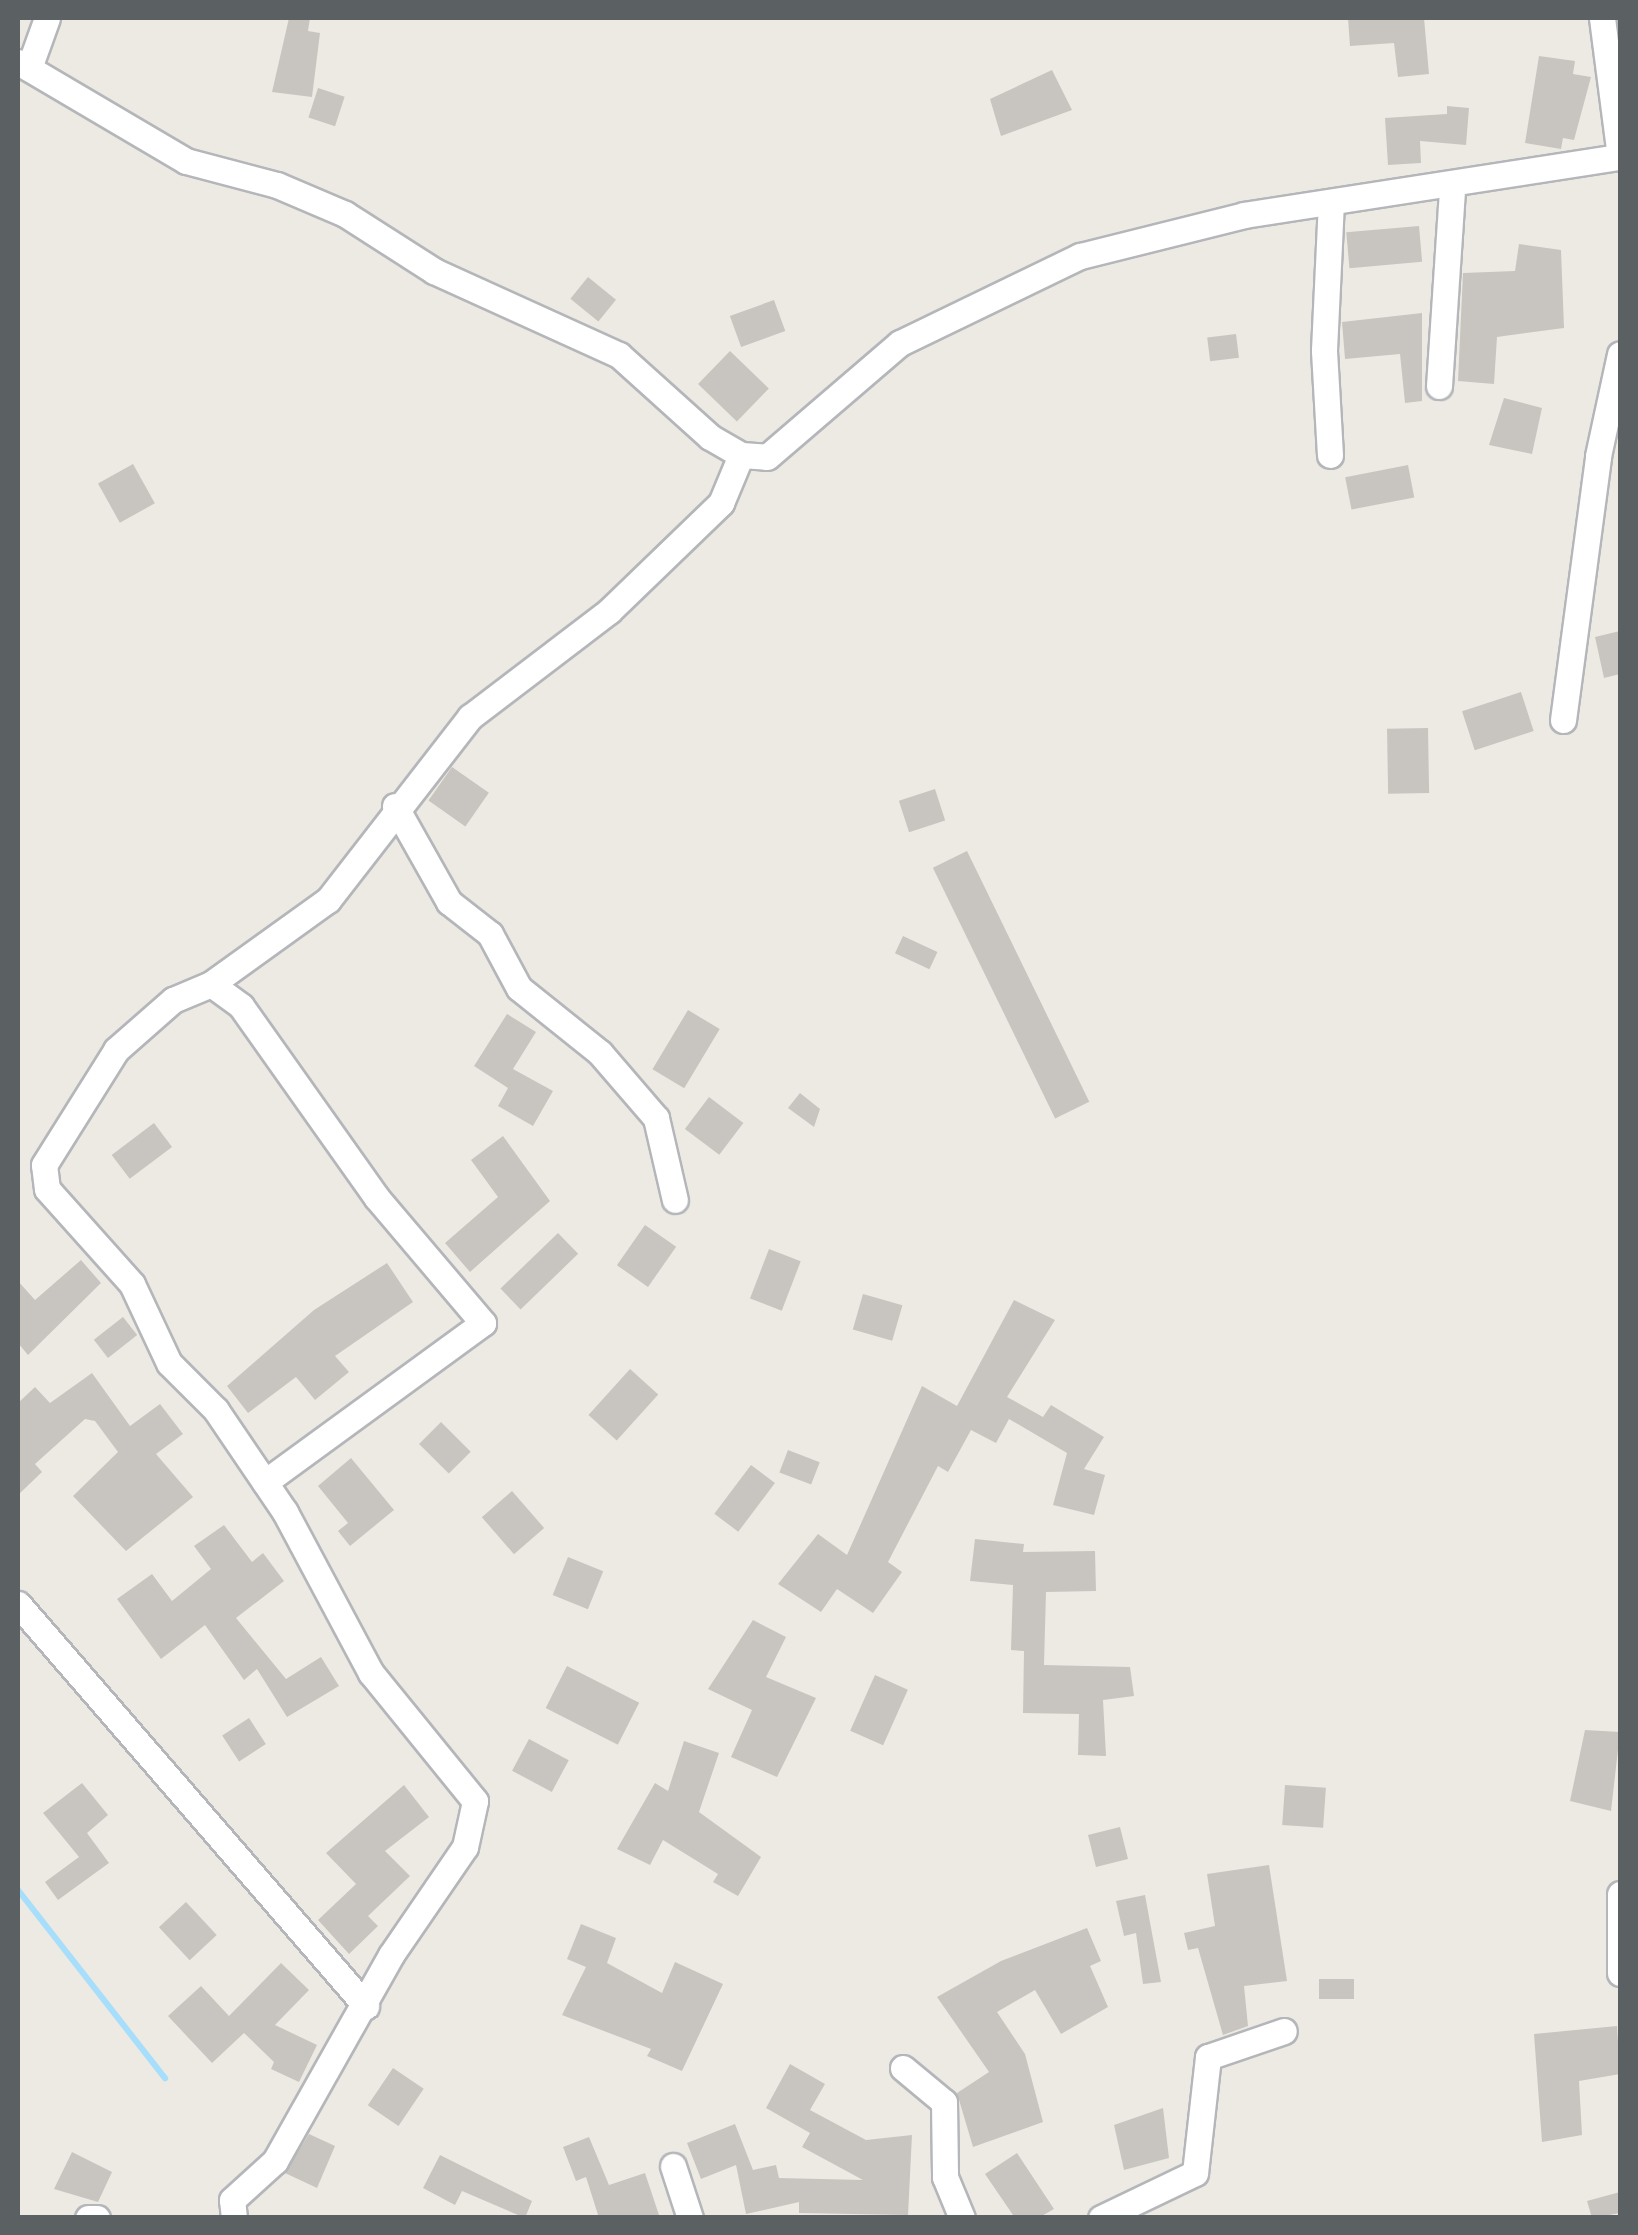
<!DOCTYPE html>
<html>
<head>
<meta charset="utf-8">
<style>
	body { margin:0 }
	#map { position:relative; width:1638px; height:2235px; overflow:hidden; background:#edeae3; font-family:Montserrat,sans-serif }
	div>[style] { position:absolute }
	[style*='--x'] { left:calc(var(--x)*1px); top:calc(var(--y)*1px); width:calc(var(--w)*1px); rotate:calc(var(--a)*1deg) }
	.stream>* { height:6px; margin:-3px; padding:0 3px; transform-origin:3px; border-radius:3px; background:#a6defb }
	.building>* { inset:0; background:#c8c5c0; transform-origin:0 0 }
	.roads { filter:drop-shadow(2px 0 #b4b6ba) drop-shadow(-2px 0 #b4b6ba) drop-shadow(0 2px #b4b6ba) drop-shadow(0 -2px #b4b6ba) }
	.street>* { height:25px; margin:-12.5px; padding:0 12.5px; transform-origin:12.5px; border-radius:12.5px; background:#fff }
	span { translate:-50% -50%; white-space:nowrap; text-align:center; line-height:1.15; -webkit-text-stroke:10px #fff; paint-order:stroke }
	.frame { position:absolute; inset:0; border:20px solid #5b6063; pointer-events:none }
</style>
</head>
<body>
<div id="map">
	<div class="stream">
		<i style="--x:18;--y:1890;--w:239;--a:52"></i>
	</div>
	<div class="building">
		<i style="clip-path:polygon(289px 18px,310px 18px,308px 31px,320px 33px,312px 97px,272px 92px)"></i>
		<i style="clip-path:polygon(1348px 18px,1424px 18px,1429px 74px,1398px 77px,1394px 43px,1350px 46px)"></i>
		<i style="clip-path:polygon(1539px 56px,1575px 61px,1573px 74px,1591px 77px,1574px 140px,1563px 138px,1561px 149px,1525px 143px)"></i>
		<i style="clip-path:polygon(1052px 70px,1072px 110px,1001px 136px,990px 99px)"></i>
		<i style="left:318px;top:88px;width:28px;height:31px;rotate:18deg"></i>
		<i style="clip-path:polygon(1447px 106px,1469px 108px,1466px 145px,1420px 141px,1421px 163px,1388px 165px,1385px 118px,1447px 114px)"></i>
		<i style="left:1419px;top:226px;width:36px;height:73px;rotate:85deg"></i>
		<i style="clip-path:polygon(1519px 244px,1561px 250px,1564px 328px,1497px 337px,1494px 384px,1458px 381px,1463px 273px,1515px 271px)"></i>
		<i style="left:588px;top:277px;width:36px;height:28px;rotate:39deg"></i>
		<i style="left:774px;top:300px;width:33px;height:47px;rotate:70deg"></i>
		<i style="clip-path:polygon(1422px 313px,1422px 401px,1405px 403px,1400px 354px,1345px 359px,1342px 322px)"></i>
		<i style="left:1236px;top:334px;width:24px;height:29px;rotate:83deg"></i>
		<i style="left:730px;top:351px;width:54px;height:46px;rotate:44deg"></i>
		<i style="clip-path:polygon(1504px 398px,1542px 408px,1532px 454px,1489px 445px)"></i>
		<i style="left:133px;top:464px;width:45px;height:40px;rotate:61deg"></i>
		<i style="left:1408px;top:465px;width:33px;height:64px;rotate:79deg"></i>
		<i style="clip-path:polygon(1620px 631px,1620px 674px,1604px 678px,1595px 637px)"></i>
		<i style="left:1521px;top:692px;width:41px;height:62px;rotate:72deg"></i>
		<i style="left:1428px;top:728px;width:65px;height:41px;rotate:89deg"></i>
		<i style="left:452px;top:767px;width:45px;height:41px;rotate:35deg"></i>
		<i style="left:935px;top:789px;width:33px;height:38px;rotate:72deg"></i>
		<i style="left:967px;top:851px;width:279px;height:38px;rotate:64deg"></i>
		<i style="left:903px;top:936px;width:38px;height:19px;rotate:25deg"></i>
		<i style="left:688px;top:1010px;width:37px;height:69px;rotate:31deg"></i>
		<i style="clip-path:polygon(507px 1014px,536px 1032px,513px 1069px,553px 1091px,533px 1126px,498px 1106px,508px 1088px,474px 1066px)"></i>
		<i style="clip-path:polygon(800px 1093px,820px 1109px,814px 1127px,788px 1108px)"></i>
		<i style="left:709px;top:1097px;width:43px;height:40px;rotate:37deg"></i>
		<i style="left:154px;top:1123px;width:30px;height:53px;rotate:53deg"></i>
		<i style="clip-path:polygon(503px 1136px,550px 1201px,470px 1272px,445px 1243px,498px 1197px,471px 1160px)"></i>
		<i style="left:645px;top:1225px;width:38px;height:49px;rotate:35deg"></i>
		<i style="left:558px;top:1233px;width:29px;height:80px;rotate:46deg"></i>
		<i style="left:769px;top:1249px;width:34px;height:53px;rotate:21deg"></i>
		<i style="clip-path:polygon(81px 1260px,101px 1283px,28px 1355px,18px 1343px,18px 1281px,35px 1300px)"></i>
		<i style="clip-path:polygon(387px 1263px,413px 1302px,335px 1356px,349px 1372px,315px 1400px,296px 1377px,248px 1413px,227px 1386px,314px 1310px)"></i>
		<i style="left:863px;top:1294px;width:41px;height:37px;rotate:16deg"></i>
		<i style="clip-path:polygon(1014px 1300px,1055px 1320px,1007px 1397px,1043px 1417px,1051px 1405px,1104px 1437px,1084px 1469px,1105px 1475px,1094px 1515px,1053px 1505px,1067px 1453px,1009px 1419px,996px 1443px,971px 1430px,948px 1472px,938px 1466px,888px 1562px,902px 1572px,873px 1613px,837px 1589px,821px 1612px,778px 1584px,818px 1534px,847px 1555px,922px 1386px,957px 1406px)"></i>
		<i style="left:123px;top:1317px;width:23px;height:37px;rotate:52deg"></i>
		<i style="left:630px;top:1369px;width:38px;height:62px;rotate:42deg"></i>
		<i style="clip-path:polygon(92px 1373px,130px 1426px,160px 1404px,183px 1434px,156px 1454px,193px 1497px,126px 1551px,73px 1496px,118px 1452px,95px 1421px,85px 1419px,35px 1464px,42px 1472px,18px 1495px,18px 1403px,35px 1387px,50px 1403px)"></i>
		<i style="left:441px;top:1422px;width:42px;height:31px;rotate:45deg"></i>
		<i style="left:788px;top:1450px;width:34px;height:24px;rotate:21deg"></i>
		<i style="clip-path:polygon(351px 1458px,394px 1510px,350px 1546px,338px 1531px,348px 1523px,318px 1486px)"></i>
		<i style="left:751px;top:1465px;width:30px;height:61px;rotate:37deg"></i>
		<i style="left:512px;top:1491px;width:49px;height:40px;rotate:49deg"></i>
		<i style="clip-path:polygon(224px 1525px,252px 1562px,263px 1553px,284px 1581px,236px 1618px,286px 1679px,321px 1657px,339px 1686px,287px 1717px,257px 1669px,244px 1680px,205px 1625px,161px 1659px,117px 1599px,152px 1574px,172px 1601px,211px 1569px,194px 1546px)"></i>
		<i style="clip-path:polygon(975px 1539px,1024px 1544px,1023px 1552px,1095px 1551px,1096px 1591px,1046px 1592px,1044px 1665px,1130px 1667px,1134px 1696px,1103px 1700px,1106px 1756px,1078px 1755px,1079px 1714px,1023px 1713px,1024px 1651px,1011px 1650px,1013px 1585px,970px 1581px)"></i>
		<i style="left:568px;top:1557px;width:38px;height:41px;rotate:22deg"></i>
		<i style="clip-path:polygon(753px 1620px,786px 1637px,766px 1677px,816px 1698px,777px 1777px,731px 1757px,752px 1710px,708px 1689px)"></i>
		<i style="left:567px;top:1666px;width:81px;height:47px;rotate:27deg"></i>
		<i style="left:875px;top:1675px;width:36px;height:61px;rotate:24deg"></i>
		<i style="left:249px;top:1718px;width:31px;height:32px;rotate:57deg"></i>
		<i style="clip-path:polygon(1585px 1730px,1620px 1732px,1611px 1811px,1570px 1801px)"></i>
		<i style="left:529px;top:1739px;width:45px;height:36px;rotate:28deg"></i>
		<i style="clip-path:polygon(684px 1741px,719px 1753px,699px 1812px,761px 1857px,738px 1896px,713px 1882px,718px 1874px,663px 1840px,650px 1865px,617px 1849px,655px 1783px,668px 1791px)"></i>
		<i style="clip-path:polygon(82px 1783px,108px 1815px,87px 1833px,109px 1863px,58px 1900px,45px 1882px,79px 1857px,43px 1813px)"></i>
		<i style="clip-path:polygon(404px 1785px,429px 1817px,385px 1851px,410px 1876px,368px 1916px,378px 1926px,349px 1954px,318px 1920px,356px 1884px,326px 1853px)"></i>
		<i style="left:1285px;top:1785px;width:41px;height:40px;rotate:4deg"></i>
		<i style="left:1120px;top:1827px;width:33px;height:33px;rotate:76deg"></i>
		<i style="clip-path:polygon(1269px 1865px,1287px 1981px,1244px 1986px,1248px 2026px,1223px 2035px,1198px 1948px,1188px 1950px,1184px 1933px,1215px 1926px,1207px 1874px)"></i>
		<i style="clip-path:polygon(1145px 1895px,1161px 1982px,1143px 1984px,1136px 1933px,1124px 1936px,1116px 1901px)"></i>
		<i style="left:186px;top:1902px;width:45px;height:37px;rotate:47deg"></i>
		<i style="clip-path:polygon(581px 1924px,616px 1938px,607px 1963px,662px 1993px,675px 1962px,723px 1984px,682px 2071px,647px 2056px,651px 2049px,562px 2015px,586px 1967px,567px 1959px)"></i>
		<i style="clip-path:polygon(1087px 1928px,1101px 1961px,1090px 1966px,1108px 2007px,1061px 2034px,1035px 1990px,997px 2012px,1025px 2054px,1043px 2122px,973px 2147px,957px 2093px,989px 2072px,937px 1997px,1001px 1961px)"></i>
		<i style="clip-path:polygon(281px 1963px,309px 1990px,275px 2025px,317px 2045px,299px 2082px,271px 2069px,274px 2062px,244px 2033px,212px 2063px,168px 2016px,201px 1986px,229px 2016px)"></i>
		<i style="left:1354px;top:1979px;width:20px;height:35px;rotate:90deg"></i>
		<i style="clip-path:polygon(1617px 2026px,1620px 2074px,1579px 2081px,1582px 2135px,1542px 2142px,1534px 2034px)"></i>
		<i style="clip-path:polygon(790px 2064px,825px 2084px,810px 2110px,866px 2140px,912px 2135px,908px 2215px,799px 2213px,799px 2202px,746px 2214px,736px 2165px,701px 2179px,687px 2143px,735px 2124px,753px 2170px,776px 2165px,779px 2178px,863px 2180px,802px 2147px,810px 2133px,766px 2108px)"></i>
		<i style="left:393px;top:2068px;width:37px;height:45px;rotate:34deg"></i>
		<i style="clip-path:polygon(1163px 2108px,1169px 2158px,1124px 2170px,1114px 2125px)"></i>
		<i style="clip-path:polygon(309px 2134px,335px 2146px,317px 2188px,285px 2173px)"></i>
		<i style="clip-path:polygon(589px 2137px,609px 2185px,645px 2173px,660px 2218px,599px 2218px,586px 2177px,576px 2181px,563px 2147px)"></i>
		<i style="clip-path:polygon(72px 2152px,112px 2172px,98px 2202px,54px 2189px)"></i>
		<i style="clip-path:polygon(1017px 2153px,1054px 2209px,1038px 2218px,1015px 2218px,985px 2174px)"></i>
		<i style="clip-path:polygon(440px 2155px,532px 2201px,525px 2218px,462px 2191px,455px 2205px,423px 2188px)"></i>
		<i style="clip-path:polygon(1620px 2192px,1620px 2213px,1592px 2218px,1587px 2201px)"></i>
	</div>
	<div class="roads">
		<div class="street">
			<i style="--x:1602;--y:18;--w:139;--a:82.6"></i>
			<i style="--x:18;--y:62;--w:195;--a:30.5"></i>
			<i style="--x:186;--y:161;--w:94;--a:14.8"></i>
			<i style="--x:277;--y:185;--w:74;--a:23.1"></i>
			<i style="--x:345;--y:214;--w:106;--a:32.6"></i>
			<i style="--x:434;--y:271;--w:203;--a:24.4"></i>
			<i style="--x:619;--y:355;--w:122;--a:42"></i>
			<i style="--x:710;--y:437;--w:36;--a:30"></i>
			<i style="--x:741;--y:455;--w:26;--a:4"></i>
			<i style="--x:767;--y:457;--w:175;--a:-40.6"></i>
			<i style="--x:900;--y:343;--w:200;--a:-25.8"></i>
			<i style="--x:1080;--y:256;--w:169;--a:-14"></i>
			<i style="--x:1244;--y:215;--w:380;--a:-8.8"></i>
			<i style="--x:29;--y:68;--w:53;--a:-70.2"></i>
			<i style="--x:1439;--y:386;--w:198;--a:-86.2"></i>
			<i style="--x:1330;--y:455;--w:105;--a:-93.3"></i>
			<i style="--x:1324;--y:350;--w:148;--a:-87.3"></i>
			<i style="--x:1563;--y:720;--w:266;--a:-82.4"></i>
			<i style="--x:1598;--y:456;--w:104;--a:-77.8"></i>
			<i style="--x:395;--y:806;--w:110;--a:60.6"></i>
			<i style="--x:449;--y:902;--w:52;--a:38"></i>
			<i style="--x:490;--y:934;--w:61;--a:61.8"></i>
			<i style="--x:519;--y:988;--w:104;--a:38.7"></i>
			<i style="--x:600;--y:1053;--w:86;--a:49.3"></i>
			<i style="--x:656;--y:1118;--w:84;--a:77"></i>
			<i style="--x:211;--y:984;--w:37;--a:36"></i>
			<i style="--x:241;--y:1006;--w:235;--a:54.7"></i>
			<i style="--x:377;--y:1198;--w:164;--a:49.7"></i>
			<i style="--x:483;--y:1323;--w:270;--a:143.9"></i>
			<i style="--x:18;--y:1604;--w:532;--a:49.12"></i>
			<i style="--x:1620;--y:1894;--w:79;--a:90"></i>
			<i style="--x:903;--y:2068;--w:53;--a:39.7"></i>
			<i style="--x:944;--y:2102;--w:75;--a:89.2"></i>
			<i style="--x:945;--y:2177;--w:44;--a:67.5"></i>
			<i style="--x:673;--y:2166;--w:55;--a:71.9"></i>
			<i style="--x:88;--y:2218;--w:9;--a:0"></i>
			<i style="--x:234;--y:2218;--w:18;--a:-96"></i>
			<i style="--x:232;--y:2200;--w:58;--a:-42.2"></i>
			<i style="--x:275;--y:2161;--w:236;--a:-60.6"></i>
			<i style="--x:391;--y:1955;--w:131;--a:-55.6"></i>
			<i style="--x:465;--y:1847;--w:47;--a:-77.7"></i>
			<i style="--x:475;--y:1801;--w:165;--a:-129.1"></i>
			<i style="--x:371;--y:1673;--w:183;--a:-118.1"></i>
			<i style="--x:285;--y:1512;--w:123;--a:-124.1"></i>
			<i style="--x:216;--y:1410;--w:66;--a:-135"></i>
			<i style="--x:169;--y:1363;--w:87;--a:-115.1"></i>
			<i style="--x:132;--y:1284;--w:127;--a:-131.8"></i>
			<i style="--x:47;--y:1189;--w:24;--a:-97"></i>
			<i style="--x:44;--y:1165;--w:136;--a:-57.9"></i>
			<i style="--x:116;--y:1050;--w:76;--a:-41.3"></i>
			<i style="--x:173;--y:1000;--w:41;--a:-22.8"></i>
			<i style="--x:211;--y:984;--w:144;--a:-35.7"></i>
			<i style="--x:328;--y:900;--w:232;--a:-52.2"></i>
			<i style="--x:470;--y:717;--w:175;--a:-37.3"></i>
			<i style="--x:609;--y:611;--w:156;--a:-44"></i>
			<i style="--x:721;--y:503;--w:52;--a:-67.4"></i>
			<i style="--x:1101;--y:2218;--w:104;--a:-25.6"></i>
			<i style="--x:1195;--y:2173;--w:117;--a:-83.6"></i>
			<i style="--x:1208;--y:2057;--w:80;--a:-18.9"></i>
		</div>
	</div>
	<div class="frame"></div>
</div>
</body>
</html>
